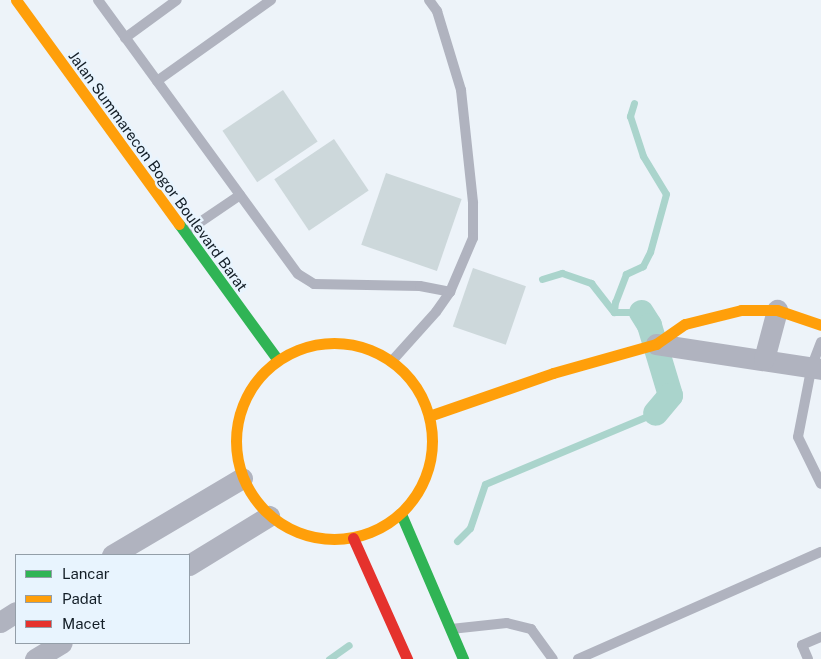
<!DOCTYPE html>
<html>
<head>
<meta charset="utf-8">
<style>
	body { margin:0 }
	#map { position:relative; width:821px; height:659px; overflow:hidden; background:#edf3f9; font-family:"Public Sans",sans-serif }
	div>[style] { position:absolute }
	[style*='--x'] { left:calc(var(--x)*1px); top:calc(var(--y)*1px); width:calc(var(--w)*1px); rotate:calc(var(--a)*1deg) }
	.stream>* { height:7px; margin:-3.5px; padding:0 3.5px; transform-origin:3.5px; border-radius:3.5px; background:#aad4cc }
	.canal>* { height:25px; margin:-12.5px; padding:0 12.5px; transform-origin:12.5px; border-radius:12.5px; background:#aad4cc }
	.building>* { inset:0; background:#cdd8db; transform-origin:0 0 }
	.lane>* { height:10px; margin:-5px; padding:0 5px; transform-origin:5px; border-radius:5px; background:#b0b3bf }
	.street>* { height:21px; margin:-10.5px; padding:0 10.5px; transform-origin:10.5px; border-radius:10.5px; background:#b0b3bf }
	.fast>* { height:11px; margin:-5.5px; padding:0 5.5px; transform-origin:5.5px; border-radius:5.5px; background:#30b455 }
	.slow>* { height:11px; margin:-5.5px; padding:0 5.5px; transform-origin:5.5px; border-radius:5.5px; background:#ff9f0a }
	.slow>.ring { margin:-5.5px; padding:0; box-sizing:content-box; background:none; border:11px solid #ff9f0a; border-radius:50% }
	.jam>* { height:11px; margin:-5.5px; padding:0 5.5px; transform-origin:5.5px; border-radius:5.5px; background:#e5322d }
	span { translate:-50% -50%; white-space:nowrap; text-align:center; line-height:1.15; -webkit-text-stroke:5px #e8f4fe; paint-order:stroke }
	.street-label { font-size:15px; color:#131e27 }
	.legend { position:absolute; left:15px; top:554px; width:175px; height:90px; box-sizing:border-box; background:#e8f4fe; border:1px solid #939ea8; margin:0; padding:6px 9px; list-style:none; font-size:15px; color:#131e27 }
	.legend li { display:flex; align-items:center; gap:10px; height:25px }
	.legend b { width:25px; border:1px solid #939ea8 }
</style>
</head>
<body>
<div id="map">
	<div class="stream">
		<i style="--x:634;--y:103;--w:14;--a:107"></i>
		<i style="--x:630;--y:116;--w:42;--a:72"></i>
		<i style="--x:643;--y:156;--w:44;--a:58.8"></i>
		<i style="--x:666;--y:194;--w:60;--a:105.4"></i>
		<i style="--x:650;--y:252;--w:16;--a:117"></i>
		<i style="--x:643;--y:266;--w:19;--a:155"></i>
		<i style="--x:626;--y:274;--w:30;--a:111"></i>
		<i style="--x:615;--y:302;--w:10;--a:96"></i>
		<i style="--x:614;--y:312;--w:27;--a:0"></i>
		<i style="--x:542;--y:279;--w:21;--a:-17"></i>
		<i style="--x:562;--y:273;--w:31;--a:19"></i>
		<i style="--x:591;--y:283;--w:37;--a:52"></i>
		<i style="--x:457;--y:541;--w:18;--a:-45"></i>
		<i style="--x:470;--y:528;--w:46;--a:-71.2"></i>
		<i style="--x:485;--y:484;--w:184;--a:-22.7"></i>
		<i style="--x:329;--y:659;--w:24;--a:-35"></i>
	</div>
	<div class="canal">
		<i style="--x:641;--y:312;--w:15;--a:58"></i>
		<i style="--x:649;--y:325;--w:73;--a:73.3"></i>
		<i style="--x:670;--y:395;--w:23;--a:130"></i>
	</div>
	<div class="building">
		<i style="left:283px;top:90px;width:62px;height:73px;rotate:56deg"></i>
		<i style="left:334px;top:139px;width:62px;height:72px;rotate:56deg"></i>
		<i style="left:386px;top:173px;width:80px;height:76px;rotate:19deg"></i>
		<i style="left:473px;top:268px;width:56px;height:62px;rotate:19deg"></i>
	</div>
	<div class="lane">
		<i style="--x:98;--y:0;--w:339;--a:53.9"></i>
		<i style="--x:298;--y:274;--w:19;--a:32"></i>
		<i style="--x:314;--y:284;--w:106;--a:1.1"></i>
		<i style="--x:420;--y:286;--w:31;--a:11"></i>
		<i style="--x:450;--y:292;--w:24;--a:125"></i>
		<i style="--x:436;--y:312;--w:67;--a:132"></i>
		<i style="--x:429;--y:0;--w:14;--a:54"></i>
		<i style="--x:437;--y:11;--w:83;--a:73.1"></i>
		<i style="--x:461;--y:90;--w:114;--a:83.9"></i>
		<i style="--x:473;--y:203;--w:35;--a:90"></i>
		<i style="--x:473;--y:238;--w:59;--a:113.1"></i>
		<i style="--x:125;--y:38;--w:64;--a:-36.2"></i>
		<i style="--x:157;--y:81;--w:140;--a:-35.4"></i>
		<i style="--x:187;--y:231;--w:64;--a:-34.2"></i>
		<i style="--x:821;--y:342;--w:25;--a:111"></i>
		<i style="--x:812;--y:365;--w:73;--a:101"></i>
		<i style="--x:798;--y:437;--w:52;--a:63.9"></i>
		<i style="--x:451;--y:629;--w:56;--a:-6.1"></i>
		<i style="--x:507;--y:623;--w:25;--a:14"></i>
		<i style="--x:531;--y:629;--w:37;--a:54"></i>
		<i style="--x:578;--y:659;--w:266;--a:-23.8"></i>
		<i style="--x:808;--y:659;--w:15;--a:-113"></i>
		<i style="--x:802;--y:645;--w:21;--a:-23"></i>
	</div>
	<div class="street">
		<i style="--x:656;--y:344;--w:167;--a:8.6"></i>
		<i style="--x:764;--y:359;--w:51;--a:-75.1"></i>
		<i style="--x:112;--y:555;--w:151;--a:-30.6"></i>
		<i style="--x:189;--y:565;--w:94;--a:-31.5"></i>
		<i style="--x:0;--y:622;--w:19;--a:-32"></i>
		<i style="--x:35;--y:659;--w:31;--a:-31"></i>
	</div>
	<div class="fast">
		<i style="--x:179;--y:224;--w:167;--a:54"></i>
		<i style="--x:401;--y:514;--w:158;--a:66.8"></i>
	</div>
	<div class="slow">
		<i style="--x:16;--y:0;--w:277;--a:54"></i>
		<i class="ring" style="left:236px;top:343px;width:185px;height:185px"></i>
		<i style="--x:429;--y:416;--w:131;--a:-19.1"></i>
		<i style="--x:553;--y:373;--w:107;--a:-15.7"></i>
		<i style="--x:656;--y:344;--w:35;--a:-35"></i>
		<i style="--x:685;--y:324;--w:58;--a:-14"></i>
		<i style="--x:741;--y:310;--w:36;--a:0"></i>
		<i style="--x:777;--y:310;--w:46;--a:18.8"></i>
	</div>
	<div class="jam">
		<i style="--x:353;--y:538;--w:133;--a:65.9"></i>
	</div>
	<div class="street-label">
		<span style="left:158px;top:171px;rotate:54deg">Jalan Summarecon Bogor Boulevard Barat</span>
	</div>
	<ul class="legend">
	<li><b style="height:6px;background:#30b455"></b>Lancar</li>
	<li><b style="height:6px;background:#ff9f0a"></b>Padat</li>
	<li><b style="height:6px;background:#e5322d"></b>Macet</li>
	</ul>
</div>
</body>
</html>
